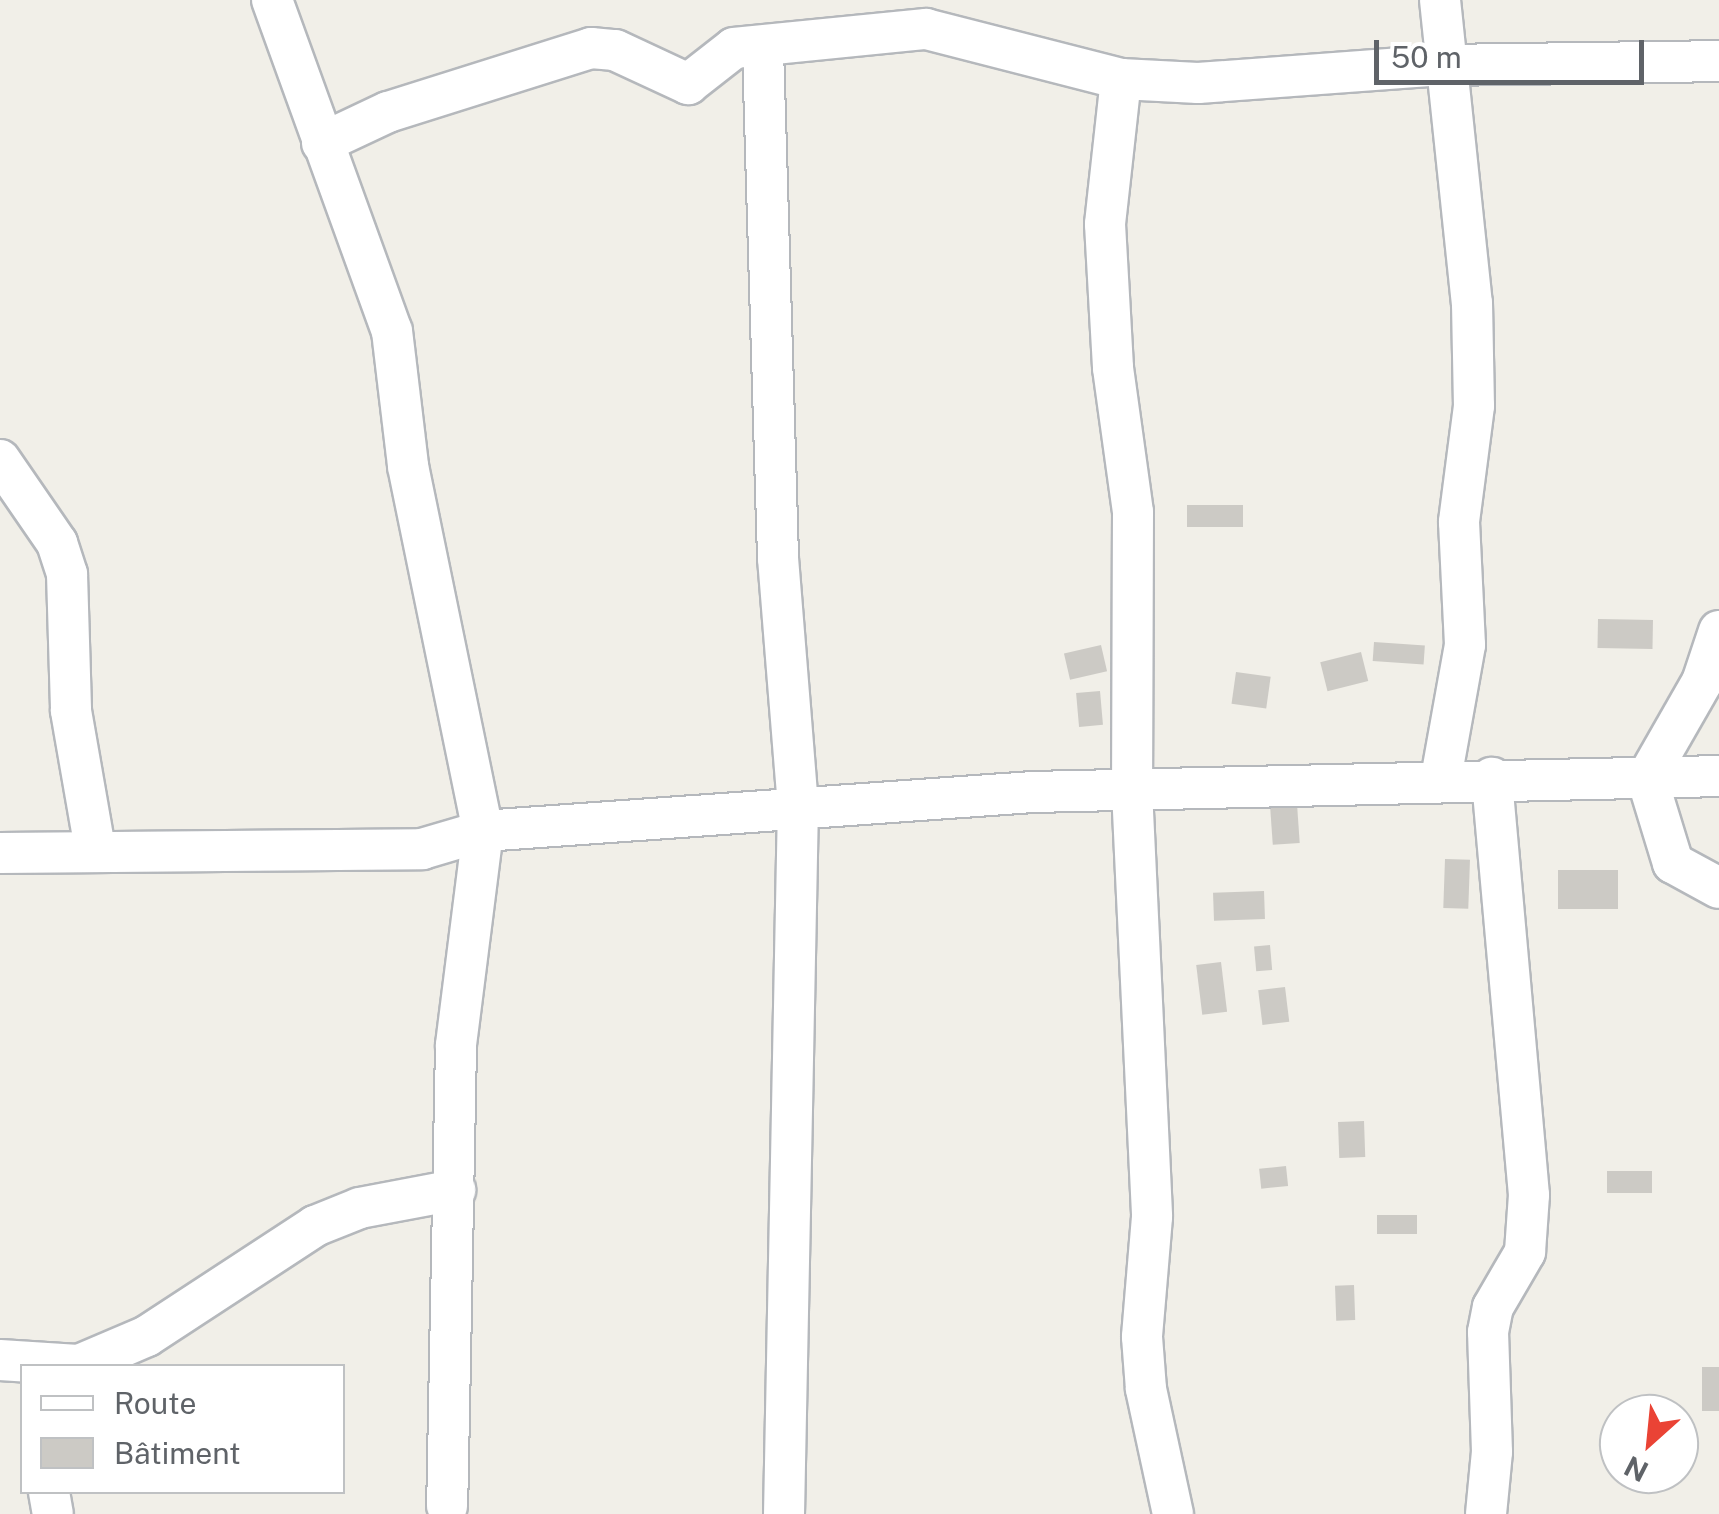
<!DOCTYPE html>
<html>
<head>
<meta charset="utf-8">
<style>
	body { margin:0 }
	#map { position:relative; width:1719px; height:1514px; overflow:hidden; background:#f1efe8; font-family:"Public Sans",sans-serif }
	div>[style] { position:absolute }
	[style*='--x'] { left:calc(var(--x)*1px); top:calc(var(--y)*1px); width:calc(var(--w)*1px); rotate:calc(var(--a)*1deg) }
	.building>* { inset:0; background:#cccac5; transform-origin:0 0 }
	.roads { filter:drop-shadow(2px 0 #b5b8bc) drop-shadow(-2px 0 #b5b8bc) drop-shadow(0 2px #b5b8bc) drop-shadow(0 -2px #b5b8bc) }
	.minor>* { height:40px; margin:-20px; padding:0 20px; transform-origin:20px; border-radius:20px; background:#fff }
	span { translate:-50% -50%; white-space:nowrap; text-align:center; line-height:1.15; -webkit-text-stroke:8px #fff; paint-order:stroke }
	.legend { position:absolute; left:20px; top:1364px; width:325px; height:130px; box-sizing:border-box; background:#fff; border:2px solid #bfc1c3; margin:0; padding:12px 18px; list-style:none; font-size:30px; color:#5f6368 }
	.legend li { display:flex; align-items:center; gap:20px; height:50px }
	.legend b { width:50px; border:2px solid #bfc1c3 }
	.north { position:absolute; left:1599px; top:1394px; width:100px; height:100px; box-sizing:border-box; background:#fff; border:2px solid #bfc1c3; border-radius:50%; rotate:207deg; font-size:28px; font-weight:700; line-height:40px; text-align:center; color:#5f6368 }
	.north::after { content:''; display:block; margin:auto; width:35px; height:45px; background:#ea4335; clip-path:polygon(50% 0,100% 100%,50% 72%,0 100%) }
	.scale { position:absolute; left:1374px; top:40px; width:270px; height:45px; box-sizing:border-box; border:5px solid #5f6368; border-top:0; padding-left:12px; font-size:30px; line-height:35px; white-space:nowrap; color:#5f6368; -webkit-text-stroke:8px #fff; paint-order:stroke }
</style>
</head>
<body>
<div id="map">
	<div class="building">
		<i style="left:1187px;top:505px;width:56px;height:22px"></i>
		<i style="left:1598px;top:619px;width:55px;height:29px;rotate:1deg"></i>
		<i style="left:1374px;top:642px;width:51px;height:19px;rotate:4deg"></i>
		<i style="left:1101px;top:645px;width:27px;height:38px;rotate:77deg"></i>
		<i style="left:1361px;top:652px;width:30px;height:42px;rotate:76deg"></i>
		<i style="left:1236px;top:672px;width:35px;height:32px;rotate:8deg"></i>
		<i style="left:1100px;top:691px;width:34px;height:24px;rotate:85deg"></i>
		<i style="left:1297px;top:804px;width:39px;height:27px;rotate:86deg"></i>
		<i style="left:1445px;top:859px;width:25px;height:49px;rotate:2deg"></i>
		<i style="left:1618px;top:870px;width:39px;height:60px;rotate:90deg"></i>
		<i style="left:1264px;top:891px;width:28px;height:51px;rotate:88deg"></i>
		<i style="left:1270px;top:945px;width:25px;height:16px;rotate:85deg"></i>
		<i style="left:1221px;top:962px;width:50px;height:25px;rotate:83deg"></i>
		<i style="left:1285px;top:987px;width:35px;height:27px;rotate:83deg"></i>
		<i style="left:1364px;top:1121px;width:36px;height:26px;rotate:88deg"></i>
		<i style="left:1286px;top:1166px;width:20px;height:27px;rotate:84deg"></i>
		<i style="left:1607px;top:1171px;width:45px;height:22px"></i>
		<i style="left:1377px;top:1215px;width:40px;height:19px"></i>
		<i style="left:1354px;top:1285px;width:35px;height:19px;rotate:88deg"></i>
		<i style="left:1719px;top:1367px;width:44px;height:17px;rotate:90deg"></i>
	</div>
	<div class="roads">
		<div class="minor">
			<i style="--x:272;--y:0;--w:352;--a:70.1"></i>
			<i style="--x:392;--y:331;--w:136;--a:83.2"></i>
			<i style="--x:408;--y:466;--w:373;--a:78.4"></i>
			<i style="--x:483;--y:831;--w:217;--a:97.2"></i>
			<i style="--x:456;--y:1046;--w:460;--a:91.1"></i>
			<i style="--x:1440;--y:0;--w:305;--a:84"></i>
			<i style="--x:1472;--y:303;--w:103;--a:88.9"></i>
			<i style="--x:1474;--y:406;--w:117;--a:97.4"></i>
			<i style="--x:1459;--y:522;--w:123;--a:87.2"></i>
			<i style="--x:1465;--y:645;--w:136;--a:100.2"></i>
			<i style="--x:763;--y:49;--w:509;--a:88.31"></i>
			<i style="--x:778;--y:558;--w:248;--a:85.4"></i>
			<i style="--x:798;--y:805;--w:709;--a:91.13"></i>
			<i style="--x:1121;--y:79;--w:146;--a:96.3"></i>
			<i style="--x:1105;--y:224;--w:144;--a:86.8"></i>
			<i style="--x:1113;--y:368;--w:145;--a:82.1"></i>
			<i style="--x:1133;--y:512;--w:278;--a:90.2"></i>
			<i style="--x:1132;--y:790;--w:427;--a:87.3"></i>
			<i style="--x:1152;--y:1217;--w:120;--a:94.8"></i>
			<i style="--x:1142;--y:1337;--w:52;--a:85.6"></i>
			<i style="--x:1146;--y:1389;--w:128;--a:77.8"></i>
			<i style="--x:322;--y:143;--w:73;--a:-25.2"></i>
			<i style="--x:388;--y:112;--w:213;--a:-17.5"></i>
			<i style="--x:591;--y:48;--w:24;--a:5"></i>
			<i style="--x:615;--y:50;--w:81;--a:25"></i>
			<i style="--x:688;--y:84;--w:58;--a:-38"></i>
			<i style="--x:734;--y:48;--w:193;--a:-5.7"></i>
			<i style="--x:926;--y:29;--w:201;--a:14.4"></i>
			<i style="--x:1121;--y:79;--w:77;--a:3"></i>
			<i style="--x:1198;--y:83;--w:245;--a:-4.2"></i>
			<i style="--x:1442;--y:65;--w:277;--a:-0.8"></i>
			<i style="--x:0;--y:460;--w:101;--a:55.5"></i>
			<i style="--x:57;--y:543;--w:33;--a:72"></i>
			<i style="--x:67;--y:574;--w:137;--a:88.3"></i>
			<i style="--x:71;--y:711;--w:140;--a:80.1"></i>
			<i style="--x:1719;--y:631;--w:54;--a:108.4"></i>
			<i style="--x:1702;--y:682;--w:111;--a:119.8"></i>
			<i style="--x:1647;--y:778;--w:89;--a:73"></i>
			<i style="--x:1673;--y:863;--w:52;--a:28.5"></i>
			<i style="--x:0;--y:853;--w:422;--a:-0.5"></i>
			<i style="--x:422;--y:849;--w:64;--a:-16.4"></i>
			<i style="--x:483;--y:831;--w:550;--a:-4.06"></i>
			<i style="--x:1032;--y:792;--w:687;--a:-1.33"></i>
			<i style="--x:0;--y:1360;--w:78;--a:3.7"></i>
			<i style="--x:77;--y:1366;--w:76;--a:-23.2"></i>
			<i style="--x:147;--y:1336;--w:201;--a:-33.2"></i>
			<i style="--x:315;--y:1226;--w:48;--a:-21.8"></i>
			<i style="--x:360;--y:1208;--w:97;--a:-10.7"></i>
			<i style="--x:49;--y:1492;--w:22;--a:80"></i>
			<i style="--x:1486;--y:1514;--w:62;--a:-84.5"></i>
			<i style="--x:1492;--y:1452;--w:120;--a:-91.9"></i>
			<i style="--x:1488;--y:1332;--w:25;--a:-79"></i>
			<i style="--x:1493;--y:1307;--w:64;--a:-59.8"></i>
			<i style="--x:1525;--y:1252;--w:57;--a:-86"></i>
			<i style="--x:1529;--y:1195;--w:419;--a:-95.1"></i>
		</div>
	</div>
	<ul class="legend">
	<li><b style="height:12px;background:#fff"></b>Route</li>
	<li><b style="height:28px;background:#cccac5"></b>Bâtiment</li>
	</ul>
	<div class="north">N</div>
	<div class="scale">50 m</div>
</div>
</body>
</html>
